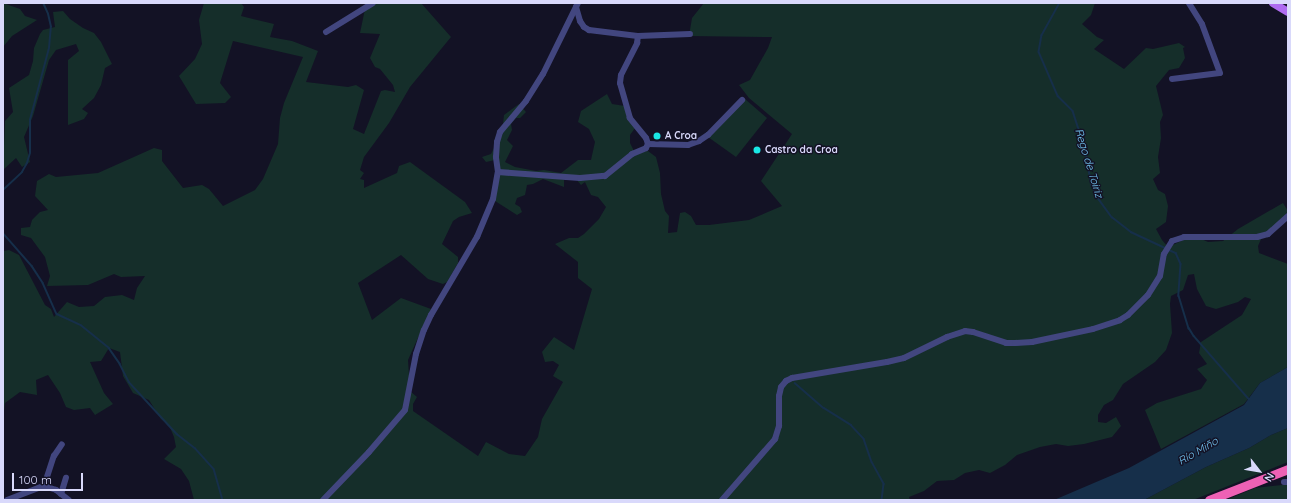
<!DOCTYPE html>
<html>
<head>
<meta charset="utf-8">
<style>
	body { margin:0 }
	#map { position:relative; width:1291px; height:503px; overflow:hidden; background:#131225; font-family:Quicksand,sans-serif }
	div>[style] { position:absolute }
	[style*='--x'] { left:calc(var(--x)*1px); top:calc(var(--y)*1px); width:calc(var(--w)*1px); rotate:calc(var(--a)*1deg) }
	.green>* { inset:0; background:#152e2a }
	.water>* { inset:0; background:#162f4a }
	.stream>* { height:1.5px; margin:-0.75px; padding:0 0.75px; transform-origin:0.75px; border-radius:0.75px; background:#162f4a }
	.minor>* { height:6px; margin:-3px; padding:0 3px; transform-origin:3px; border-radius:3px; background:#42467f }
	.major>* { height:8px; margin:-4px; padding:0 4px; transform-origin:4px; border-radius:4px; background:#af6cf0 }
	.highway>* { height:9px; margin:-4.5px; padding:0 4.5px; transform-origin:4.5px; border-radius:4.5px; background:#ee61b5 }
	.dots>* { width:11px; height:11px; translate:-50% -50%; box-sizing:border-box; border:2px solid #131225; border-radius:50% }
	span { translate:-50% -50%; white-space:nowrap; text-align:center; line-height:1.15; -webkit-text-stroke:3px #131225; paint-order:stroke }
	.poi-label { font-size:10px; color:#d9d9fb; font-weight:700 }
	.left { translate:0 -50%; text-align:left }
	.water-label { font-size:11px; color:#72c4f0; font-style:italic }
	.frame { position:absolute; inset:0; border:4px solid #d9d9fb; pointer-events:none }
	.north { position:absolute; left:1239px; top:451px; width:40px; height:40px; -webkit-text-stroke:3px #131225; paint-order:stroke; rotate:121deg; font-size:11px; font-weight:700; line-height:16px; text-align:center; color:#d9d9fb }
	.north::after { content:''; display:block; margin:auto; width:14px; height:18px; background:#d9d9fb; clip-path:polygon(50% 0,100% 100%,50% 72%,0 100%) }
	.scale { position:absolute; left:12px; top:473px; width:71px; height:18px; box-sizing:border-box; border:2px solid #d9d9fb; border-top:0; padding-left:5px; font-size:12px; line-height:14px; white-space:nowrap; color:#d9d9fb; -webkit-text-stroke:3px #131225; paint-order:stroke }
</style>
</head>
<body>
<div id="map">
	<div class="green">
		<i style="clip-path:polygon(3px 3px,20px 9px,25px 16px,37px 20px,12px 36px,3px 47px)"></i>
		<i style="clip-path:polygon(204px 3px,241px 3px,244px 7px,241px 16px,274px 24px,270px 37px,292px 41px,318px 51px,306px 82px,348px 87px,356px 85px,364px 90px,353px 129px,364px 134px,381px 91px,385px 90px,395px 92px,393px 85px,380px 69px,375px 67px,370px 58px,380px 34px,360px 33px,365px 9px,373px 3px,421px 3px,451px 37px,410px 87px,389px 123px,364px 157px,360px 170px,364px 173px,360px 179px,364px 180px,364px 188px,397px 173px,399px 166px,410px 162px,465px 202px,472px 213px,459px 217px,453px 221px,442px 244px,458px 257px,458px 263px,447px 282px,443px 284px,428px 279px,401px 255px,358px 283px,372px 320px,401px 298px,431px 309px,408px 360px,410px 391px,417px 397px,413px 404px,413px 411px,478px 456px,486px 442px,509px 454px,525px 456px,538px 437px,542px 419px,563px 382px,553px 376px,559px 365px,553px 361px,545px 362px,542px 352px,554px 337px,574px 350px,592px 289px,578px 278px,578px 262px,555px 244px,569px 238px,578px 238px,584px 234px,599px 219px,606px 207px,598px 197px,591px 195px,585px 182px,581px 185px,576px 179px,564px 180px,564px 187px,543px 179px,533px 184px,527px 185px,525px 195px,517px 198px,515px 204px,520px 207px,522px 212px,517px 215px,495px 201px,498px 167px,495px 160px,486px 162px,482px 157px,491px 154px,494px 148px,495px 138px,503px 124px,504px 115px,519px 104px,526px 112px,520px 118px,516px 118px,511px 124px,512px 130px,507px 140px,513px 146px,505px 162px,515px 167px,536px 171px,544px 170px,561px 173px,578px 160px,591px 160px,595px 142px,589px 129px,578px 122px,581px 111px,607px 94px,612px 104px,625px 106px,635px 128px,630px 135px,630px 143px,635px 153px,648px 151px,656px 157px,660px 173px,661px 194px,665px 211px,669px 216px,668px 233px,677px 232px,680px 213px,685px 212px,691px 216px,696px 225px,709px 225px,749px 220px,782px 206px,761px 181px,792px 134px,749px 98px,739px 85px,750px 80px,768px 48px,772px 37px,689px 36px,692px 18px,704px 3px,1095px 3px,1091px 15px,1082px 24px,1097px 37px,1104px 40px,1094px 49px,1124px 69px,1146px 48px,1153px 49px,1179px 43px,1185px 47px,1183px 48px,1185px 58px,1179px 68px,1169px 70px,1156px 86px,1163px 115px,1160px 122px,1161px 138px,1158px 157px,1160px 173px,1153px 179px,1158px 190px,1165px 194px,1168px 206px,1166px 222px,1156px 229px,1162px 240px,1168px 247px,1188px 238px,1199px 238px,1208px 242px,1223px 241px,1238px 229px,1283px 203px,1288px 211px,1280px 222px,1262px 237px,1258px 246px,1259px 253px,1288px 264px,1288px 367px,1260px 383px,1244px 404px,1161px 449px,1145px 410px,1157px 403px,1201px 389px,1207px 380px,1197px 369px,1207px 364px,1199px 353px,1201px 342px,1242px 315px,1251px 299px,1245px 297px,1238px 302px,1216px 309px,1206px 306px,1197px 289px,1194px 274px,1188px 275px,1183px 290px,1171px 296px,1170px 304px,1172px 333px,1166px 350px,1155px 362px,1123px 384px,1113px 400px,1104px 405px,1098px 415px,1098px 422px,1106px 423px,1116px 417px,1121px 426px,1112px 437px,1084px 444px,1068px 446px,1056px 444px,1040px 447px,1017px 455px,1005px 465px,990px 473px,979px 470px,965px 473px,954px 480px,937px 481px,924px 491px,909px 497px,910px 500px,194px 500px,189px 481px,181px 469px,164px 459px,176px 447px,174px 437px,169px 425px,161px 419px,149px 400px,133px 393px,123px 376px,120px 352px,109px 348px,101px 361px,90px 362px,104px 393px,113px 404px,95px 415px,90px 408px,74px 410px,66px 407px,60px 393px,48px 375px,36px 380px,37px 395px,20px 392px,5px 403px,3px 420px,3px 251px,9px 250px,19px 255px,45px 305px,51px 309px,54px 317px,67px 302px,79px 307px,94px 306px,105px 297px,122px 295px,134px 300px,137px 288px,145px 276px,121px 277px,114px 274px,88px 285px,47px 286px,50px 276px,45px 257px,31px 238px,21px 235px,21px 228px,30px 227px,32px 220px,40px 212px,48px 210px,35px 196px,37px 181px,49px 174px,56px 177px,98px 173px,154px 148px,162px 150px,162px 161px,183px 188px,202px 185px,209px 189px,223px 206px,255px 190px,263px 179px,278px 144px,280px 118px,284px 103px,303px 57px,233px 41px,220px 83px,231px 97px,225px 103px,196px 104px,179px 76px,195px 59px,202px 44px,199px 20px)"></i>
		<i style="clip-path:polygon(63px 11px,70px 19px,83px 28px,94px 33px,101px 42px,112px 64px,105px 68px,101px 85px,94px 98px,82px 109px,88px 113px,84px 119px,68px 125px,68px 60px,79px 51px,76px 44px,56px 50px,49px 60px,33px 116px,24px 137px,30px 162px,22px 167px,16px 158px,3px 170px,5px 121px,13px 112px,9px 88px,29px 75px,33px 61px,34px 48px,40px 34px,43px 30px,55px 27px,53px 12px)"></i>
		<i style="clip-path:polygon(745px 99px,767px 118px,736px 157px,708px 137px)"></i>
		<i style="clip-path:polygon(1288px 428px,1288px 462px,1193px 500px,1144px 500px,1206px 467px,1249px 448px,1271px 435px)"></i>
		<i style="clip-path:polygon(1282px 485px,1288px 485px,1288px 500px,1226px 500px,1255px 488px)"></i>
	</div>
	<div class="water">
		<i style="clip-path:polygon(1288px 367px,1288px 428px,1271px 435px,1249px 448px,1206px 467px,1144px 500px,1054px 500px,1129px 468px,1244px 405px,1260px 383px)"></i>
	</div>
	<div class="stream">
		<i style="--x:1060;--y:3;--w:37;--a:119"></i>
		<i style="--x:1042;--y:35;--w:17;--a:100"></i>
		<i style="--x:1039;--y:52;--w:48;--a:66.6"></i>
		<i style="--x:1058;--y:96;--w:21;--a:45"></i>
		<i style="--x:1073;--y:111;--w:38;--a:72"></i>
		<i style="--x:1085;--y:147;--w:39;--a:80"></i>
		<i style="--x:1092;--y:185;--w:14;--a:65"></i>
		<i style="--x:1098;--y:198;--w:24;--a:54"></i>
		<i style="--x:1112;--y:217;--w:24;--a:38"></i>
		<i style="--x:1131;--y:232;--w:38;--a:25"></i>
		<i style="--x:3;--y:190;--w:26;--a:-43"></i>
		<i style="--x:22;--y:172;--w:10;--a:-61"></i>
		<i style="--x:27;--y:163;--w:10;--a:-73"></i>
		<i style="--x:30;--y:153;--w:33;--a:-90"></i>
		<i style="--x:30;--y:120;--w:74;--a:-75.2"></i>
		<i style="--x:49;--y:48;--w:21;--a:-85"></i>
		<i style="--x:51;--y:27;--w:13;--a:-103"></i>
		<i style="--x:48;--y:14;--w:12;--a:-114"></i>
		<i style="--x:3;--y:233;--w:44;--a:48.7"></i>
		<i style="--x:32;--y:266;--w:20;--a:57"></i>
		<i style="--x:43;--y:283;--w:34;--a:66"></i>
		<i style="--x:57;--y:314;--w:26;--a:25"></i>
		<i style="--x:81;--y:325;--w:36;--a:39"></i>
		<i style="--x:109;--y:348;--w:19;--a:55"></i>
		<i style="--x:120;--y:364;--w:20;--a:63"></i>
		<i style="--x:129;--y:382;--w:71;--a:47.3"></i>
		<i style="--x:177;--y:434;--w:23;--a:38"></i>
		<i style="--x:195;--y:448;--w:28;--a:48"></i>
		<i style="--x:214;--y:469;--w:32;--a:74"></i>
		<i style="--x:1169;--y:250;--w:8;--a:23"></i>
		<i style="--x:1176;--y:253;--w:12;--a:66"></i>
		<i style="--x:1181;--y:264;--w:32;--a:94"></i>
		<i style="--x:1179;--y:296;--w:34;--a:73"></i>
		<i style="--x:1189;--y:328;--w:9;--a:58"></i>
		<i style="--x:1194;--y:336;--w:84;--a:48.9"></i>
		<i style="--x:795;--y:383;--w:38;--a:41"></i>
		<i style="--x:824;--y:408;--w:32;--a:32"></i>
		<i style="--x:851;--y:425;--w:19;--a:47"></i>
		<i style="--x:864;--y:439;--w:24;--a:71"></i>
		<i style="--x:872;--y:462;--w:25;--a:61"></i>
		<i style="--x:884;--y:484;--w:16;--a:97"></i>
	</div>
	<div class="minor">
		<i style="--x:576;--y:7;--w:15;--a:74"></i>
		<i style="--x:580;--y:21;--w:7;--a:56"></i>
		<i style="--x:584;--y:27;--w:6;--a:31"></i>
		<i style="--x:589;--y:30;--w:49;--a:7"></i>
		<i style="--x:638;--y:36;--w:52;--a:-2.2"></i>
		<i style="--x:326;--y:32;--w:55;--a:-31.7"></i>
		<i style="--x:1172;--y:79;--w:48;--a:-7.1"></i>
		<i style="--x:1220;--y:73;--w:52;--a:-110.2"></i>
		<i style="--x:1202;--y:24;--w:25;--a:-122"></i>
		<i style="--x:648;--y:144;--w:40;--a:1.4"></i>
		<i style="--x:688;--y:145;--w:12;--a:-20"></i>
		<i style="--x:699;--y:141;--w:11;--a:-34"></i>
		<i style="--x:708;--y:135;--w:49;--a:-45.8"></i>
		<i style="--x:498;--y:172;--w:82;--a:4.2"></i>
		<i style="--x:580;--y:178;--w:25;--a:-5"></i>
		<i style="--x:605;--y:176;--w:35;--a:-39"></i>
		<i style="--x:632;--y:154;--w:15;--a:-23"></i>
		<i style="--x:646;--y:148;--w:4;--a:-63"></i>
		<i style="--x:648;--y:144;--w:6;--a:-108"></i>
		<i style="--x:646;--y:138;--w:26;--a:-129"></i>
		<i style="--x:630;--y:118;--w:36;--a:-106"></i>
		<i style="--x:620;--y:83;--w:8;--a:-83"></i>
		<i style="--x:621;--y:75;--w:36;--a:-63"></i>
		<i style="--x:637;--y:43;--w:7;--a:-82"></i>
		<i style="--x:1284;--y:482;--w:4;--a:0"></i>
		<i style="--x:44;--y:486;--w:32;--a:-72"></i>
		<i style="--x:54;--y:456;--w:14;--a:-56"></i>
		<i style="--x:61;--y:494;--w:17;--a:-73"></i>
		<i style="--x:7;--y:500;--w:40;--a:-21"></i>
		<i style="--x:44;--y:486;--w:13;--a:18"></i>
		<i style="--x:56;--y:490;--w:16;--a:38"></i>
		<i style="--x:323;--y:500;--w:66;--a:-46.2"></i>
		<i style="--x:369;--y:452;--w:55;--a:-49.4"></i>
		<i style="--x:405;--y:410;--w:57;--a:-78.9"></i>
		<i style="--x:416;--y:354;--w:25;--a:-72"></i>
		<i style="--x:424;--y:330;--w:17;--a:-65"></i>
		<i style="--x:431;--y:315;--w:91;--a:-59.5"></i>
		<i style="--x:477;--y:237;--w:41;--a:-67.2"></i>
		<i style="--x:493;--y:199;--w:27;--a:-80"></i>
		<i style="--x:498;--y:172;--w:15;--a:-98"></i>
		<i style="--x:496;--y:157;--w:15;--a:-86"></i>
		<i style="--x:497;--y:142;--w:10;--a:-73"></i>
		<i style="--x:500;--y:132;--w:40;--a:-50"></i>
		<i style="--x:526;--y:101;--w:32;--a:-58"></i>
		<i style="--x:543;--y:74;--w:79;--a:-63.8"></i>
		<i style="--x:722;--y:500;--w:81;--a:-49"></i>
		<i style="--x:775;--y:439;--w:14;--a:-73"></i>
		<i style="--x:779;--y:426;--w:30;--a:-90"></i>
		<i style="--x:779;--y:396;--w:9;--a:-77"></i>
		<i style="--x:781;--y:387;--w:8;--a:-50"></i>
		<i style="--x:786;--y:381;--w:7;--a:-27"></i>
		<i style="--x:792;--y:378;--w:96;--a:-9.6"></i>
		<i style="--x:887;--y:362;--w:17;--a:-13"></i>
		<i style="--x:904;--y:358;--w:48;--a:-26"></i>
		<i style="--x:947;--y:337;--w:19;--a:-18"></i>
		<i style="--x:965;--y:331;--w:8;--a:7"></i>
		<i style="--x:973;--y:332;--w:35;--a:18"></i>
		<i style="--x:1006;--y:343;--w:9;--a:0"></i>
		<i style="--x:1015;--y:343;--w:17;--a:-3"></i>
		<i style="--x:1032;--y:342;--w:62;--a:-12"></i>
		<i style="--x:1093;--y:329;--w:28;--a:-18"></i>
		<i style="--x:1120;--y:320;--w:9;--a:-32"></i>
		<i style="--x:1128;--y:315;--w:28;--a:-45"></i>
		<i style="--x:1148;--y:295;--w:22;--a:-58"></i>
		<i style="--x:1160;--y:276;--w:22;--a:-80"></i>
		<i style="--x:1164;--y:254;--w:15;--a:-58"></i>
		<i style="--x:1172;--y:241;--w:13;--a:-18"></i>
		<i style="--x:1184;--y:237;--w:73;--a:0"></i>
		<i style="--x:1257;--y:237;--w:11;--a:-15"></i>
		<i style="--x:1268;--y:234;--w:27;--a:-42"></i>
	</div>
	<div class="major">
		<i style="--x:1273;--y:3;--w:17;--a:31"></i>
	</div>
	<div class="highway">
		<i style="--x:1209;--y:500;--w:85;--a:-21.4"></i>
	</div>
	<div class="dots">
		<i style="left:657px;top:136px;background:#19e7e5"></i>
		<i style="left:757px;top:150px;background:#19e7e5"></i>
	</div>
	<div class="poi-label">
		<span class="left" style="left:665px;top:136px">A Croa</span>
		<span class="left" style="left:765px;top:150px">Castro da Croa</span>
	</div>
	<div class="water-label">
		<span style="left:1089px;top:163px;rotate:73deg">Rego de Toiriz</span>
		<span style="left:1198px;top:451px;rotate:-30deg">Río Miño</span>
	</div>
	<div class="frame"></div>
	<div class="north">N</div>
	<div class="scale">100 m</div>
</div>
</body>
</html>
